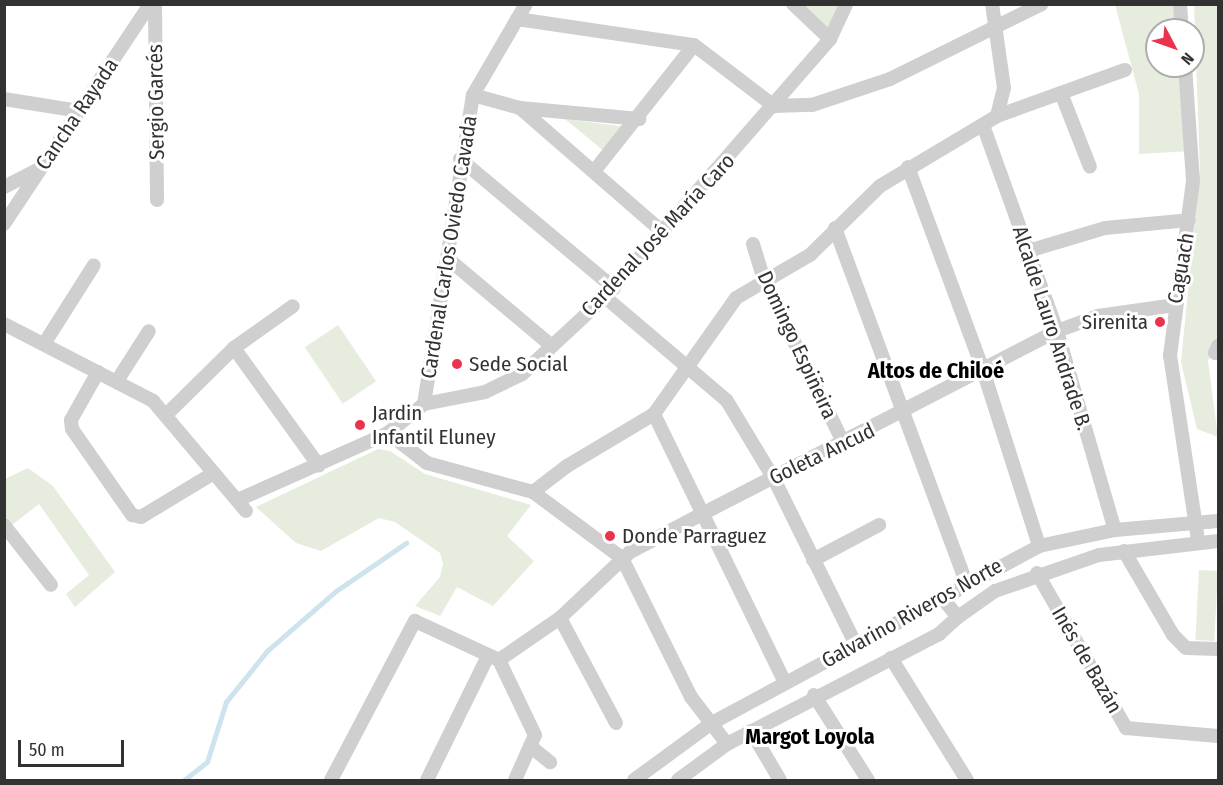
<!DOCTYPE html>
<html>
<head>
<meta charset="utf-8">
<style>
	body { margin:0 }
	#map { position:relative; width:1223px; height:785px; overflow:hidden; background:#fff; font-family:"Fira Sans Condensed",sans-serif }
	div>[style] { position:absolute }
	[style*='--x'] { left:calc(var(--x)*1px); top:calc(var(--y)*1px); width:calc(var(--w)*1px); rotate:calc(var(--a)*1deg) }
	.green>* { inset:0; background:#e6ecde; transform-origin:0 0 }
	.stream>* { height:4.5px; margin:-2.25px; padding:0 2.25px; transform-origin:2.25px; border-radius:2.25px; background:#cde4ee }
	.minor>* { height:14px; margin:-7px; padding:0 7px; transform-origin:7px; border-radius:7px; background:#cfcfcf }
	.dots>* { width:16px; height:16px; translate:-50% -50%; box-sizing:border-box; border:3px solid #fff; border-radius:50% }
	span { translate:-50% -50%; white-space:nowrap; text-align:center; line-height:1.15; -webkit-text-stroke:6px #fff; paint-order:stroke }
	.street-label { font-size:21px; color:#323232 }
	.poi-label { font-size:21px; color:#323232 }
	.right { translate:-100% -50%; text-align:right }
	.left { translate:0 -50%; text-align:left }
	.neighbourhood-label { font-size:22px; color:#000; font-weight:700 }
	.frame { position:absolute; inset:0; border:6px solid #323232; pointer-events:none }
	.north { position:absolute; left:1145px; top:18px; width:60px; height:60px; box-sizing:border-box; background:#fff; border:2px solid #adadad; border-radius:50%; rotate:131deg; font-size:16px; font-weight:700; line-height:24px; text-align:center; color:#323232 }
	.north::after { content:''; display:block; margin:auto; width:21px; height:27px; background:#eb334d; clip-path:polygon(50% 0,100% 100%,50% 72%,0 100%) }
	.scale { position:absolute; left:18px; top:740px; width:106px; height:27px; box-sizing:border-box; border:3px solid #323232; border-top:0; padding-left:8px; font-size:18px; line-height:21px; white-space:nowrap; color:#323232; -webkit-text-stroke:4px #fff; paint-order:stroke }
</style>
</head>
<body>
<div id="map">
	<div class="green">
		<i style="clip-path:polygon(803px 5px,839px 5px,828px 28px)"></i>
		<i style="clip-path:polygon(1115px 5px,1180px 5px,1182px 30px,1157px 30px,1157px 66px,1185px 66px,1191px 151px,1139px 154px,1139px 94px)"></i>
		<i style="clip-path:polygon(1194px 5px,1218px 5px,1218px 338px,1208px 361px,1218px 437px,1197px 429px,1181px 362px,1200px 170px)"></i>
		<i style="clip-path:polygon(565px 119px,627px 127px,605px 152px)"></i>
		<i style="left:338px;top:325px;width:68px;height:40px;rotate:56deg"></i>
		<i style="clip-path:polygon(378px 449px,390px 451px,425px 474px,531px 505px,507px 536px,534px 561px,493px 606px,457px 587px,440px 616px,415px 606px,440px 577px,443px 563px,440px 553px,395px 522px,379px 518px,321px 551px,296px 543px,256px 507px)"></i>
		<i style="clip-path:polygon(28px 468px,53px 486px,115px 572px,75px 607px,66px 594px,89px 575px,39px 504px,12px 525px,5px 516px,5px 479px)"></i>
		<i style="left:1199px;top:570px;width:19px;height:70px;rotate:3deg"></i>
	</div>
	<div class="stream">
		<i style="--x:184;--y:780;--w:29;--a:-38"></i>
		<i style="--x:207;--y:762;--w:63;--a:-72.4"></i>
		<i style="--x:226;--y:702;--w:65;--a:-51.2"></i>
		<i style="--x:267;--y:651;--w:91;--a:-41"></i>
		<i style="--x:336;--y:591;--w:85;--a:-34.4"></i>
	</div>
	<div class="minor">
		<i style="--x:155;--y:4;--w:196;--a:89.4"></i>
		<i style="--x:793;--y:4;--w:51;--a:43.4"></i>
		<i style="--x:1180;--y:4;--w:26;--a:86"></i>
		<i style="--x:517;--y:19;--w:179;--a:8.4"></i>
		<i style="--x:694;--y:45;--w:101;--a:37.3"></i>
		<i style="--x:774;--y:106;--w:38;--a:-2"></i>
		<i style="--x:812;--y:105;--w:82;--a:-18.4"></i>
		<i style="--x:890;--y:79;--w:169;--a:-26.3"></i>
		<i style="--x:1185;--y:66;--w:115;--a:86"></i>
		<i style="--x:1193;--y:181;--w:176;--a:97.5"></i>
		<i style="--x:1170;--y:355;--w:188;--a:81.4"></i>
		<i style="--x:1061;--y:93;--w:79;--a:68.6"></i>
		<i style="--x:473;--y:95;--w:49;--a:15.5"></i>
		<i style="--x:520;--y:108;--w:120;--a:5.3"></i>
		<i style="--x:4;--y:99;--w:77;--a:9"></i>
		<i style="--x:520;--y:108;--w:191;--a:41"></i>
		<i style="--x:997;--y:116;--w:136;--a:-19.8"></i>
		<i style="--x:984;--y:128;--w:216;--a:70.2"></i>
		<i style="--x:1057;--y:331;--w:207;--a:73.8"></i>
		<i style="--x:460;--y:159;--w:201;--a:40"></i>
		<i style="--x:908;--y:167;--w:216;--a:69.7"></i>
		<i style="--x:983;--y:370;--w:185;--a:72.3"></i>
		<i style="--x:595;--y:170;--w:159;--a:-51.6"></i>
		<i style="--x:4;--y:187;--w:38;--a:-27"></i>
		<i style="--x:4;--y:224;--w:264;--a:-56.4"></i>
		<i style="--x:835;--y:228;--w:377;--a:69.7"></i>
		<i style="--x:753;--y:244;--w:38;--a:73"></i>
		<i style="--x:764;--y:280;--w:182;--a:64"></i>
		<i style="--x:1028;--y:251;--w:80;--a:-16.6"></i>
		<i style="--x:1105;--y:228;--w:84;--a:-5.4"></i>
		<i style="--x:447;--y:258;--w:137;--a:40"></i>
		<i style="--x:605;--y:297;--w:160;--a:40.4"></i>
		<i style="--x:727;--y:401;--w:91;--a:58.9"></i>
		<i style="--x:774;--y:479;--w:185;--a:63.7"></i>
		<i style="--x:4;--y:324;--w:168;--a:27.3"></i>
		<i style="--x:153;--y:401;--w:144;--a:49.8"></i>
		<i style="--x:44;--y:344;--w:93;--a:-57.7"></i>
		<i style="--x:234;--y:348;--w:145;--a:54.2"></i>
		<i style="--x:1215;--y:353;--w:8;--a:-67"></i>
		<i style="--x:98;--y:372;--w:55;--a:119.4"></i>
		<i style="--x:71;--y:420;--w:9;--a:84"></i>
		<i style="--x:72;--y:429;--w:105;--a:55.1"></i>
		<i style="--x:132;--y:515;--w:9;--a:13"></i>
		<i style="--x:141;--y:517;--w:85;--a:-31.1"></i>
		<i style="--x:117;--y:381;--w:59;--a:-57.4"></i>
		<i style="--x:424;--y:404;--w:62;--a:-11.1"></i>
		<i style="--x:485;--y:392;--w:41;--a:-25.9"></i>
		<i style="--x:522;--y:374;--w:113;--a:-42.9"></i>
		<i style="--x:605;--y:297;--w:342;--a:-48.9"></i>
		<i style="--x:830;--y:39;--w:38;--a:-65"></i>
		<i style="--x:168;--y:413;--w:93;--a:-44.6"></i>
		<i style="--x:234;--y:348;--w:72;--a:-35.4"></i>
		<i style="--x:654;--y:414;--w:298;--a:64"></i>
		<i style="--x:388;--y:433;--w:49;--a:37.6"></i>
		<i style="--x:427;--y:463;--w:110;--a:15.3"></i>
		<i style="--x:533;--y:492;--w:111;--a:36.6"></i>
		<i style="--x:622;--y:558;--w:155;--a:63.6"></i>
		<i style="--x:691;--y:697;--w:59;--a:52.5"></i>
		<i style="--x:533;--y:492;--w:43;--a:-37.4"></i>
		<i style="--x:567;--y:466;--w:101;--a:-30.9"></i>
		<i style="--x:654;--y:414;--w:142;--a:-54.7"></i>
		<i style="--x:736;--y:298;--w:86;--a:-30.2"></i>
		<i style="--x:810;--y:255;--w:98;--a:-44.6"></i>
		<i style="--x:880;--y:186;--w:136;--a:-30.9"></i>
		<i style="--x:997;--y:116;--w:29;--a:-76"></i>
		<i style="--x:1004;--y:88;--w:85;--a:-98.1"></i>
		<i style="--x:240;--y:499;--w:162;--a:-24"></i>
		<i style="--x:388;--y:433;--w:46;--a:-38.9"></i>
		<i style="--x:424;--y:404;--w:313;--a:-81"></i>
		<i style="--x:473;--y:95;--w:105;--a:-59.8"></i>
		<i style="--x:4;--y:525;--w:76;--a:51.9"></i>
		<i style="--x:1124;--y:551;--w:97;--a:59.7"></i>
		<i style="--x:1173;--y:635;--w:18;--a:45"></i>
		<i style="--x:1186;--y:648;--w:32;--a:2"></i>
		<i style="--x:813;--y:560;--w:75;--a:-27.9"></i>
		<i style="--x:1037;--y:573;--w:179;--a:60.1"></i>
		<i style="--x:1126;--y:728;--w:92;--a:5"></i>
		<i style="--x:944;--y:600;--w:22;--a:51"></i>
		<i style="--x:958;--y:617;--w:45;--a:-35.1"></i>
		<i style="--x:995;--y:591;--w:110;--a:-19.1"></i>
		<i style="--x:1099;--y:555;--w:120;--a:-6.7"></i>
		<i style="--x:560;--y:618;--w:119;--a:61.9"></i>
		<i style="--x:891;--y:658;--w:144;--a:58.1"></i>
		<i style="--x:499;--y:660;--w:74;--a:-34.5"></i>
		<i style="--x:560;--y:618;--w:96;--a:-43.3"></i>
		<i style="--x:630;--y:552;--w:81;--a:-27.8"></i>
		<i style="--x:702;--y:514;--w:399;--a:-27.3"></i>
		<i style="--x:1057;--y:331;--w:44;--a:-20.1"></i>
		<i style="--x:1098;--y:316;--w:78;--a:-8.1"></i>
		<i style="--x:814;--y:695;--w:101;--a:57.6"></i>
		<i style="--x:751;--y:731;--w:57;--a:59.4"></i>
		<i style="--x:530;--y:746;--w:26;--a:39"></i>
		<i style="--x:331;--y:780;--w:180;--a:-62.2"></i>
		<i style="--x:415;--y:621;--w:93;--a:24.9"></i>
		<i style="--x:499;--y:660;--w:83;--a:64.4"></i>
		<i style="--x:535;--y:735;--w:49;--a:114"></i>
		<i style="--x:427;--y:780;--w:138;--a:-63.8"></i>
		<i style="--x:634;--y:780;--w:97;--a:-36.2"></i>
		<i style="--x:712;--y:723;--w:372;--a:-28.4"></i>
		<i style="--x:1039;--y:546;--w:78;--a:-11.9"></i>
		<i style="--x:1115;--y:530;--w:103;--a:-5"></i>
		<i style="--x:678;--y:780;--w:61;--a:-36.3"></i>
		<i style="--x:727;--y:744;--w:239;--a:-27.4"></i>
		<i style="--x:939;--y:634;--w:25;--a:-42"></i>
	</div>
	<div class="dots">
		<i style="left:1160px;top:322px;background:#eb334d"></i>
		<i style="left:457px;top:364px;background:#eb334d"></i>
		<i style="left:360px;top:425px;background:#eb334d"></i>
		<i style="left:610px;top:536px;background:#eb334d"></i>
	</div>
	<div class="street-label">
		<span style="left:156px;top:102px;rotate:-91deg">Sergio Garcés</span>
		<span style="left:77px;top:114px;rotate:-56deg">Cancha Rayada</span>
		<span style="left:658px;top:235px;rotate:-47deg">Cardenal José María Caro</span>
		<span style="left:449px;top:247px;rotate:-81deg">Cardenal Carlos Oviedo Cavada</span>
		<span style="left:1181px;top:268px;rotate:-80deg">Caguach</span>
		<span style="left:1052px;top:328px;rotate:72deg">Alcalde Lauro Andrade B.</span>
		<span style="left:797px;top:345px;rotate:65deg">Domingo Espiñeira</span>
		<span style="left:822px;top:454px;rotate:-26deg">Goleta Ancud</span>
		<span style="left:912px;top:613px;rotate:-29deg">Galvarino Riveros Norte</span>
		<span style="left:1087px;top:660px;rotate:60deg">Inés de Bazán</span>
	</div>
	<div class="poi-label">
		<span class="right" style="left:1148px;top:322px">Sirenita</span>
		<span class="left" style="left:469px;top:364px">Sede Social</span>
		<span class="left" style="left:372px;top:425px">Jardin<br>Infantil Eluney</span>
		<span class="left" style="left:622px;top:536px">Donde Parraguez</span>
	</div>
	<div class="neighbourhood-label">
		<span style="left:936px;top:371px">Altos de Chiloé</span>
		<span style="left:810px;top:737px">Margot Loyola</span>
	</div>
	<div class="frame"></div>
	<div class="north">N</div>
	<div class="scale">50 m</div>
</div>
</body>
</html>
